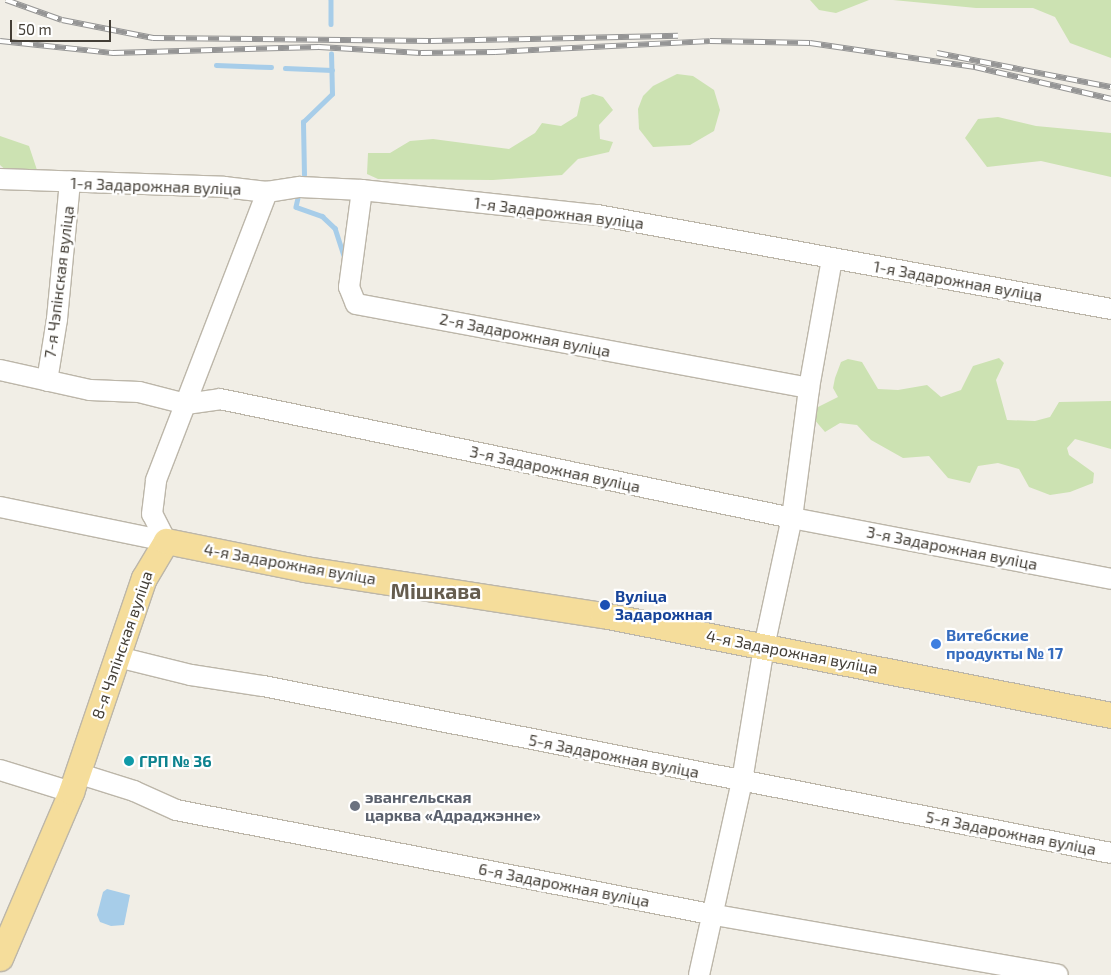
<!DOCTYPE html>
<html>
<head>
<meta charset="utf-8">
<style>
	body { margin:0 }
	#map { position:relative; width:1111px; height:975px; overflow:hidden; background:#f1eee6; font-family:"Exo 2",sans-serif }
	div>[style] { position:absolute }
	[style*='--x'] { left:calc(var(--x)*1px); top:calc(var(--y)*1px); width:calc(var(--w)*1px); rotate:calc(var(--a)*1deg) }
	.green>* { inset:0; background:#cce2b2 }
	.water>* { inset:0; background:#a7cde9 }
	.stream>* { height:4.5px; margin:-2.25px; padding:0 2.25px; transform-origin:2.25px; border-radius:2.25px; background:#a7cde9 }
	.roads { filter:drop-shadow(1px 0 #bcb6a9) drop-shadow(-1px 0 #bcb6a9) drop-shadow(0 1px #bcb6a9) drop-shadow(0 -1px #bcb6a9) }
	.minor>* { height:20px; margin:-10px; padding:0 10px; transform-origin:10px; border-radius:10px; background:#fff }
	.major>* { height:25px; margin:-12.5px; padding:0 12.5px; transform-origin:12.5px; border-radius:12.5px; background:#f5dd9b }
	.rail>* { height:5.5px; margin-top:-2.75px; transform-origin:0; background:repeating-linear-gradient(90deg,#fff 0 11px,#959595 0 22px); box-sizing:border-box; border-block:1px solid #959595 }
	.dots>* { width:14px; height:14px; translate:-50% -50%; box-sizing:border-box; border:2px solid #fff; border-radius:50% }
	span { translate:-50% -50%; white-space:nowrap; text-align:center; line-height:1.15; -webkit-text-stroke:4.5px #fff; paint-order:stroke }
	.street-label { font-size:16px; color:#433e36 }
	.transit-label { font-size:16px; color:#164399; font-weight:700 }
	.left { translate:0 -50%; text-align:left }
	.shop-label { font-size:16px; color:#366cbe; font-weight:700 }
	.culture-label { font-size:16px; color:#0d838f; font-weight:700 }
	.worship-label { font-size:16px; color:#5b616d; font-weight:700 }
	.district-label { font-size:21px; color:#655c4e; font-weight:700 }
	.scale { position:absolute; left:10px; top:20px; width:101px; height:22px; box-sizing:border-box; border:2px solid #433e36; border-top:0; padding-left:6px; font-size:15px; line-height:18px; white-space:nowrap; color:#433e36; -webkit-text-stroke:4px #fff; paint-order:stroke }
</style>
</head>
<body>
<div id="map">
	<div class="green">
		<i style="clip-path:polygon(810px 0,869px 0,836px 13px,819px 10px)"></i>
		<i style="clip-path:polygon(893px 0,1111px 0,1111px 58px,1070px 43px,1055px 17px,1033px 8px,976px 8px)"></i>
		<i style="clip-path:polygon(677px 74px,693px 76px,714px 90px,720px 110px,714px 131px,690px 145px,653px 147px,639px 129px,638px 109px,643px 96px,653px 86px)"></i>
		<i style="clip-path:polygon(593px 94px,603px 97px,613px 110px,599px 125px,600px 139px,613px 142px,609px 152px,578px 159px,562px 175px,493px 180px,378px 179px,367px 174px,368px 153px,390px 153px,410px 141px,433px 139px,509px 149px,535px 133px,542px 123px,561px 126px,577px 116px,581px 98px)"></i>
		<i style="clip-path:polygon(998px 117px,1036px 126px,1111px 133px,1111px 177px,1041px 161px,987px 167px,965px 138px,978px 119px)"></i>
		<i style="clip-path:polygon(0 136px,29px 146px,37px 170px,31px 175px,8px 172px,0 165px)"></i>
		<i style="clip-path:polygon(999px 358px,1004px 363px,996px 380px,1007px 420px,1035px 421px,1050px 417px,1059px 402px,1111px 401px,1111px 449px,1075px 439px,1067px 448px,1069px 455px,1094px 473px,1093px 483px,1070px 492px,1050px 495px,1029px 487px,1019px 469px,998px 463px,978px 466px,970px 483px,948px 478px,929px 456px,903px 458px,871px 440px,857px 425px,840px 423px,825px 432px,813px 418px,816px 408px,838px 397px,833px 388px,835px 378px,841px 362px,848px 359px,862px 362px,878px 389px,898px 390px,927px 385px,941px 397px,961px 390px,973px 366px)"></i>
	</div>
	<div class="water">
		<i style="clip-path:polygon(107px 889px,130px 895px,124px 925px,111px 926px,100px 922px,97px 915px,103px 892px)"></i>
	</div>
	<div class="stream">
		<i style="--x:331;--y:0;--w:24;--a:90"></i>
		<i style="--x:216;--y:65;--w:55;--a:2.1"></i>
		<i style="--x:285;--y:68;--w:47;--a:2.4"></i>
		<i style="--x:304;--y:175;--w:53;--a:-91.1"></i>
		<i style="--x:303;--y:122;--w:40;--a:-44"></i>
		<i style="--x:332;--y:94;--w:40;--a:-91.4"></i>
		<i style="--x:298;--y:198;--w:9;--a:103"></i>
		<i style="--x:296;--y:207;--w:28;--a:19"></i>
		<i style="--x:322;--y:216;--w:18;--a:43"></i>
		<i style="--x:335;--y:228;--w:28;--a:72"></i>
	</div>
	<div class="roads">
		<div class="minor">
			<i style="--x:0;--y:179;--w:224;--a:2"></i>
			<i style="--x:224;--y:187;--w:43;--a:6.6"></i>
			<i style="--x:267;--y:192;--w:33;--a:-9"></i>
			<i style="--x:300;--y:187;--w:62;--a:2.8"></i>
			<i style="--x:362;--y:190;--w:236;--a:6.1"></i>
			<i style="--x:597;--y:215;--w:523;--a:10.36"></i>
			<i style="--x:362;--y:190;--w:98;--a:97.6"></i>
			<i style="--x:349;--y:287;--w:18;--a:68"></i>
			<i style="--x:356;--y:304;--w:461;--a:10.5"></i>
			<i style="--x:0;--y:370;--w:92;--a:12.5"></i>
			<i style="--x:90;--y:390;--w:49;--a:2.3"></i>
			<i style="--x:139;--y:392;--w:49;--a:14.3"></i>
			<i style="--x:186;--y:404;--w:34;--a:-8"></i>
			<i style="--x:220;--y:399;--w:584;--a:11.75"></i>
			<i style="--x:792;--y:518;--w:325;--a:10.8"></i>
			<i style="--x:47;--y:381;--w:63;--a:-80.8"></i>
			<i style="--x:57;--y:319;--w:138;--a:-84.6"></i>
			<i style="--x:0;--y:507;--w:169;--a:11.6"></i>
			<i style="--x:166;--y:541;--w:30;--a:-117"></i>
			<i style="--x:152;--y:514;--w:34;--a:-83"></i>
			<i style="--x:156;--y:480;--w:309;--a:-68.9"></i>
			<i style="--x:118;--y:657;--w:75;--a:13.9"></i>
			<i style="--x:191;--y:675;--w:73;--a:8.7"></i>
			<i style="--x:263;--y:686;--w:864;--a:11.14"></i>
			<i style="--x:0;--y:770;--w:74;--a:17.2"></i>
			<i style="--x:77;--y:773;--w:60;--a:17.5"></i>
			<i style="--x:134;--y:791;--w:46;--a:24.3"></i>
			<i style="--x:176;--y:810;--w:544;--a:11.02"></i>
			<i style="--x:710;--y:914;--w:353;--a:9.9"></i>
			<i style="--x:699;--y:975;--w:199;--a:-77.5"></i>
			<i style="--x:742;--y:781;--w:136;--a:-80.7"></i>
			<i style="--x:764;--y:647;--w:132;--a:-77.8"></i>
			<i style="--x:792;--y:518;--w:131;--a:-82.5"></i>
			<i style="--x:809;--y:388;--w:131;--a:-79.9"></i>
		</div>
		<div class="major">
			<i style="--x:0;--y:958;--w:181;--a:-66.8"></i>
			<i style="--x:71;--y:792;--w:226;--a:-71.2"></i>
			<i style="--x:144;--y:578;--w:43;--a:-59.3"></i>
			<i style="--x:166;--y:541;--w:142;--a:11.4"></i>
			<i style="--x:305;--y:569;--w:302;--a:8.8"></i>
			<i style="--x:603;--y:615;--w:518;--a:11.14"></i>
		</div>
	</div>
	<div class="rail">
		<i style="--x:6;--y:0;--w:59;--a:19.7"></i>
		<i style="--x:62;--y:20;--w:93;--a:11.2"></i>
		<i style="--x:153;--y:38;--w:278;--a:0.6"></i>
		<i style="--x:431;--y:41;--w:247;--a:-1.2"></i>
		<i style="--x:0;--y:41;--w:114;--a:6.1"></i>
		<i style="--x:113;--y:53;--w:206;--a:-1.7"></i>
		<i style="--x:319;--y:47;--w:102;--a:3.4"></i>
		<i style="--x:421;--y:53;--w:74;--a:-0.8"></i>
		<i style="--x:495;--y:52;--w:215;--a:-2.9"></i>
		<i style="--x:710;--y:41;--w:100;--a:1.1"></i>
		<i style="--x:810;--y:43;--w:167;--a:8.3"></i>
		<i style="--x:975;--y:67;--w:140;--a:13.2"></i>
		<i style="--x:937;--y:53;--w:177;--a:11.1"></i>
	</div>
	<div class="dots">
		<i style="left:605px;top:605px;background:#1a4fb4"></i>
		<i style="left:936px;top:644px;background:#3f7fe0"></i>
		<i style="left:129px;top:761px;background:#0f9aa8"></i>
		<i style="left:355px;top:806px;background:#6b7280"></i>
	</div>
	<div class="street-label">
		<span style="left:156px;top:186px;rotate:2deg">1-я Задарожная вуліца</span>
		<span style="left:559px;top:213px;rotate:7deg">1-я Задарожная вуліца</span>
		<span style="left:958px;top:281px;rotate:10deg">1-я Задарожная вуліца</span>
		<span style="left:59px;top:282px;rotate:-83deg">7-я Чэпінская вуліца</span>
		<span style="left:525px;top:335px;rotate:11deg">2-я Задарожная вуліца</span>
		<span style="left:555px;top:469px;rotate:12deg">3-я Задарожная вуліца</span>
		<span style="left:952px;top:548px;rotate:11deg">3-я Задарожная вуліца</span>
		<span style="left:290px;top:564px;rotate:10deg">4-я Задарожная вуліца</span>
		<span style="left:122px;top:645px;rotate:-71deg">8-я Чэпінская вуліца</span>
		<span style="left:792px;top:652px;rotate:11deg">4-я Задарожная вуліца</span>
		<span style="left:614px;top:756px;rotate:11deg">5-я Задарожная вуліца</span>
		<span style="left:1011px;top:833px;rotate:11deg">5-я Задарожная вуліца</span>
		<span style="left:564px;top:885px;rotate:11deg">6-я Задарожная вуліца</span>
	</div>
	<div class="transit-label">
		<span class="left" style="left:615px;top:605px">Вуліца<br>Задарожная</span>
	</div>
	<div class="shop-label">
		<span class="left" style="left:946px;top:644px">Витебские<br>продукты № 17</span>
	</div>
	<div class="culture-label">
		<span class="left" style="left:139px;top:761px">ГРП № 36</span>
	</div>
	<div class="worship-label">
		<span class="left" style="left:365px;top:806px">эвангельская<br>царква «Адраджэнне»</span>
	</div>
	<div class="district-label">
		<span style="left:436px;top:591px">Мішкава</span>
	</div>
	<div class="scale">50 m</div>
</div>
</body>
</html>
